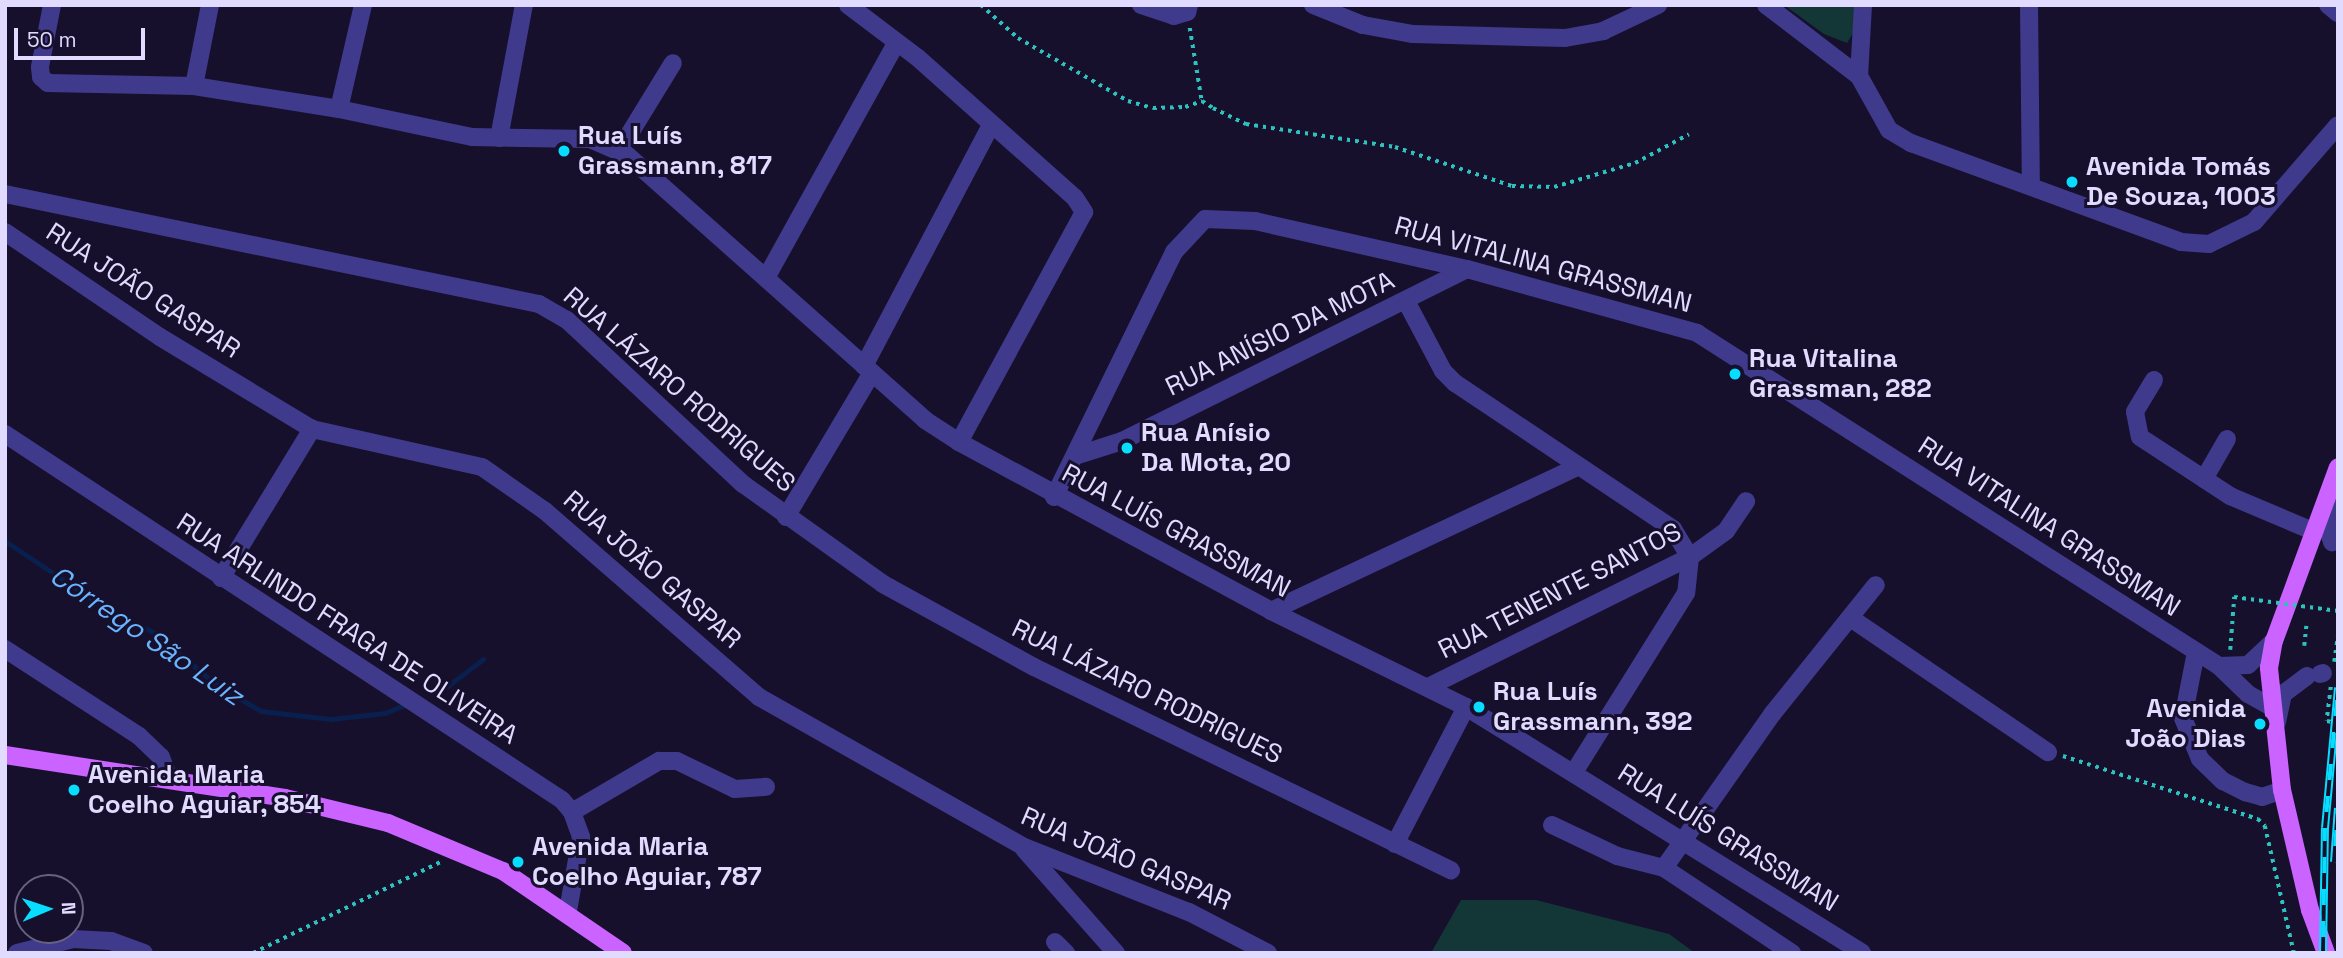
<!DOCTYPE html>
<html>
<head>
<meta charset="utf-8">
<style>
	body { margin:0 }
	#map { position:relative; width:2343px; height:958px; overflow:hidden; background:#16102d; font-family:"Space Grotesk",sans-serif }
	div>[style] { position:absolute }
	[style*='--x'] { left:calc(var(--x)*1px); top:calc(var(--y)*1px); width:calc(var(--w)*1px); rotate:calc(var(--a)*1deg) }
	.green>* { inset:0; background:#133737 }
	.stream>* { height:5px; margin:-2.5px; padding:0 2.5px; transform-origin:2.5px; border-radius:2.5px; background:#091f4d }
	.path>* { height:3.5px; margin-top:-1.75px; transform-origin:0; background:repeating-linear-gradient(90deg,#2cc3bf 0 3.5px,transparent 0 8.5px) }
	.minor>* { height:18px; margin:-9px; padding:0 9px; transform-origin:9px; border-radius:9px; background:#403a8d }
	.major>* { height:18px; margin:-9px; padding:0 9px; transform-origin:9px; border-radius:9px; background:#ca63ff }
	.rail>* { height:8px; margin-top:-4px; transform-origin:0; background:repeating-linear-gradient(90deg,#16102d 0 16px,#08ddff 0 32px); box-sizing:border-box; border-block:2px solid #08ddff }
	.path-bridge>* { height:3.5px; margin-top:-1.75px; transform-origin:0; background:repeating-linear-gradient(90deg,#2cc3bf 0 3.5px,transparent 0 8.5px) }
	.dots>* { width:19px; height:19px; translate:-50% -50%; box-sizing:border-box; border:4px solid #16102d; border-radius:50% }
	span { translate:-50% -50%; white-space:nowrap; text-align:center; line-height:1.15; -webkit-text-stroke:6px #16102d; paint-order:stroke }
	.poi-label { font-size:26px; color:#e1dcff; font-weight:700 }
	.left { translate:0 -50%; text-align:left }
	.right { translate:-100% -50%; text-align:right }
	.street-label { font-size:26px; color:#e1dcff }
	.water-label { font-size:28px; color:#6ab4ff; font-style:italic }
	.frame { position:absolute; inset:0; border:7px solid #e1dcff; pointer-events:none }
	.north { position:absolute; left:14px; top:874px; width:70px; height:70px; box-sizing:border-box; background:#16102d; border:2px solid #676281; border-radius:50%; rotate:88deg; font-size:19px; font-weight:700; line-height:28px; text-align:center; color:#e1dcff }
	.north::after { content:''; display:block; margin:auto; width:24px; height:32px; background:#08ddff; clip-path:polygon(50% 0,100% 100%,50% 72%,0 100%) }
	.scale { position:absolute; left:14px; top:28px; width:131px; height:32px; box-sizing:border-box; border:4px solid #e1dcff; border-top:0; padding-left:9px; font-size:21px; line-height:24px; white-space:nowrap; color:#e1dcff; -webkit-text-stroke:5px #16102d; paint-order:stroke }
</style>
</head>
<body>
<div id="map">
	<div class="green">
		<i style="clip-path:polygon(1784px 5px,1857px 5px,1856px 28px,1847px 43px,1824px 34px)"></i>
		<i style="clip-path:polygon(1461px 900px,1536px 900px,1669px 934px,1695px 953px,1431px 953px)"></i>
	</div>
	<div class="stream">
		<i style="--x:5;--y:541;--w:112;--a:33.7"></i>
		<i style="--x:98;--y:603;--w:62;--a:27.8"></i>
		<i style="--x:153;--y:632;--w:85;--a:39.7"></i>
		<i style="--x:218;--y:686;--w:50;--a:30.2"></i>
		<i style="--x:261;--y:711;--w:70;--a:6.5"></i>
		<i style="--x:331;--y:719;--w:54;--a:-6.3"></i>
		<i style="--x:385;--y:713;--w:26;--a:-23"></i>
		<i style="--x:445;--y:688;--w:48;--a:-37.3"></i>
	</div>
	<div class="path">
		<i style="--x:981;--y:5;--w:50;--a:41.7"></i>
		<i style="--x:1018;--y:38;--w:127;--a:29.8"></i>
		<i style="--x:1128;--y:101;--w:26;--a:16"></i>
		<i style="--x:1153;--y:108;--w:32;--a:-2"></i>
		<i style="--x:1185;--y:107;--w:18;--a:-19"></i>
		<i style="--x:1190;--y:28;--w:74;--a:80.7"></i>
		<i style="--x:1202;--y:101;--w:13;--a:32"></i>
		<i style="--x:1213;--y:108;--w:37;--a:26"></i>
		<i style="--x:1246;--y:124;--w:151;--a:8.8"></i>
		<i style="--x:1395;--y:147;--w:123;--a:18.4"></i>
		<i style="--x:1512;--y:186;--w:42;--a:1.4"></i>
		<i style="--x:1554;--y:187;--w:84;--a:-16.5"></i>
		<i style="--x:1635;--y:163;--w:61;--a:-28.2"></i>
		<i style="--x:2304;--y:646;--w:20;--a:-84"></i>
		<i style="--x:2230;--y:650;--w:53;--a:-85.7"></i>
		<i style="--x:2334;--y:662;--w:29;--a:-82"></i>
		<i style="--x:2331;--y:687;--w:34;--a:97"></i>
		<i style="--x:2327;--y:721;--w:5;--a:11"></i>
		<i style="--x:2063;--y:756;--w:205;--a:17.9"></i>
		<i style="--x:2258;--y:819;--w:10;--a:45"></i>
		<i style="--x:2265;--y:826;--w:130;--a:77.1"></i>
		<i style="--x:253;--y:953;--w:208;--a:-25.9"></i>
	</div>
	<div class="minor">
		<i style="--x:52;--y:5;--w:63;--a:101"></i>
		<i style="--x:40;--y:67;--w:10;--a:84"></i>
		<i style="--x:41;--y:77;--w:9;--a:41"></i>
		<i style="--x:48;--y:83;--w:146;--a:1.2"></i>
		<i style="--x:194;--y:86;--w:147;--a:9"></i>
		<i style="--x:339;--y:109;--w:136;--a:11.9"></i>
		<i style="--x:472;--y:137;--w:118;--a:1"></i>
		<i style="--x:590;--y:139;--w:40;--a:23.4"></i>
		<i style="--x:627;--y:155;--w:399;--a:41.6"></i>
		<i style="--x:925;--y:420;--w:40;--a:32.9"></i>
		<i style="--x:959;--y:442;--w:355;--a:28.4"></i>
		<i style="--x:1271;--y:611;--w:217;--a:26.2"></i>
		<i style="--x:1466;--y:707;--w:466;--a:31.8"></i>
		<i style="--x:848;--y:5;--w:88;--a:37.1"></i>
		<i style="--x:918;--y:58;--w:210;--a:41.7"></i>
		<i style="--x:1075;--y:198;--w:17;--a:57"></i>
		<i style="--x:1084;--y:212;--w:262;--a:118.5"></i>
		<i style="--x:1141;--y:5;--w:35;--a:18"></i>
		<i style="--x:1174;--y:16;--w:14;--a:-17"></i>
		<i style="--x:1187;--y:12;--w:7;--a:-74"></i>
		<i style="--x:1313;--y:5;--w:54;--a:21.8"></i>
		<i style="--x:1363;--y:25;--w:51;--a:10.2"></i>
		<i style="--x:1413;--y:34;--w:152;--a:1.5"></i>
		<i style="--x:1565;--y:38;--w:39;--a:-10"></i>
		<i style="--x:1603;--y:31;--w:61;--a:-25.3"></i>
		<i style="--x:1766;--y:5;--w:117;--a:37.4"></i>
		<i style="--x:1863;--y:5;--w:71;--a:93.2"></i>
		<i style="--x:1859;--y:76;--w:62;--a:60.9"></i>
		<i style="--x:1889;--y:130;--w:26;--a:31"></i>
		<i style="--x:1911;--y:143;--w:288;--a:20.1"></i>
		<i style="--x:2181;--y:242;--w:28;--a:4"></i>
		<i style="--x:2209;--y:244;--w:50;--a:-26.1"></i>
		<i style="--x:2254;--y:222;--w:128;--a:-49.1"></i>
		<i style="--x:2029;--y:5;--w:181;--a:89.4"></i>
		<i style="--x:2328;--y:5;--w:13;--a:39"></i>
		<i style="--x:194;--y:86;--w:83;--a:-78.8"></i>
		<i style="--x:339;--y:109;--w:107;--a:-77"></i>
		<i style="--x:499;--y:138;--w:135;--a:-79.4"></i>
		<i style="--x:619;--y:151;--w:103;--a:-58.5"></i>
		<i style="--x:5;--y:194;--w:545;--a:11.64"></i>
		<i style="--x:539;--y:304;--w:32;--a:30"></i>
		<i style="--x:567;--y:320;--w:241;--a:43"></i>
		<i style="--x:743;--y:484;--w:172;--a:35.5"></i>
		<i style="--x:883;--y:584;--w:172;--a:28.8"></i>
		<i style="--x:1034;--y:667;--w:464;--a:26"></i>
		<i style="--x:5;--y:232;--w:187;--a:34.1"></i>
		<i style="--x:160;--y:337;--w:178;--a:31.2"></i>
		<i style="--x:312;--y:429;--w:174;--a:12.6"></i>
		<i style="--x:482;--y:467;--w:77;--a:34.9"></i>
		<i style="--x:545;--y:511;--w:284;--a:41"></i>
		<i style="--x:759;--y:697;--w:302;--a:29.5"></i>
		<i style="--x:1022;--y:846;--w:180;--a:21.6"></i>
		<i style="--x:1189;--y:912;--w:89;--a:27.4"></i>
		<i style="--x:766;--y:278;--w:269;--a:-61"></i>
		<i style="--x:1406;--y:301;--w:79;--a:62.1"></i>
		<i style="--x:1443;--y:371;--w:17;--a:45"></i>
		<i style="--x:1455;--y:383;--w:262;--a:33.8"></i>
		<i style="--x:1673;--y:529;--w:33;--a:59"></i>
		<i style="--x:1690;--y:557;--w:36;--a:96"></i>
		<i style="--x:1686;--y:593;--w:211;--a:122"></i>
		<i style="--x:864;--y:366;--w:272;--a:-62.2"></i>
		<i style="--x:2154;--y:380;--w:37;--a:121"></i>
		<i style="--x:2135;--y:412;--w:25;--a:79"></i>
		<i style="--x:2140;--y:437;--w:108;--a:33.2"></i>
		<i style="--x:2230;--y:496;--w:90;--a:22.9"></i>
		<i style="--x:5;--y:434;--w:666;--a:33.31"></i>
		<i style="--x:562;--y:800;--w:16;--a:50"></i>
		<i style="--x:572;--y:812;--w:27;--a:70"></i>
		<i style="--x:581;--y:837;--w:75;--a:100"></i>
		<i style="--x:1075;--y:456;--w:49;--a:-17.7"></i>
		<i style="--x:1122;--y:441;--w:385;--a:-26.5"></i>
		<i style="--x:2204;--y:479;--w:46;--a:-60.1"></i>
		<i style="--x:2332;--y:491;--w:38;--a:96"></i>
		<i style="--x:2328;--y:529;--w:14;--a:73"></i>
		<i style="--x:1054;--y:497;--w:273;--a:-63.9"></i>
		<i style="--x:1174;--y:252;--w:45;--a:-46.8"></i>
		<i style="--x:1205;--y:219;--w:50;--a:2.3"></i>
		<i style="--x:1255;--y:221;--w:217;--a:12.8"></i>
		<i style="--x:1467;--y:269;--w:239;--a:15.5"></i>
		<i style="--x:1697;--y:333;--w:619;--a:32.54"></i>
		<i style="--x:2219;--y:666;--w:40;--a:44"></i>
		<i style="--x:2248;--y:694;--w:26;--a:29"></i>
		<i style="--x:786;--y:517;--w:168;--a:-59.2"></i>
		<i style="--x:221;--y:578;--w:175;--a:-58.6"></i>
		<i style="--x:1271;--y:611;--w:338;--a:-25.2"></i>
		<i style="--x:1852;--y:619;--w:237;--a:34.2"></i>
		<i style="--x:5;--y:649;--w:160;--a:33"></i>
		<i style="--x:139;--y:736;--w:30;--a:44"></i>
		<i style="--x:161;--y:757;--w:23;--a:70"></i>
		<i style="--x:2196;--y:652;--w:67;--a:101.1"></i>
		<i style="--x:2183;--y:718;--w:44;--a:67.5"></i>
		<i style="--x:2200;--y:759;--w:32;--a:44"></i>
		<i style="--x:2223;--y:781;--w:25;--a:27"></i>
		<i style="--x:2245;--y:792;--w:18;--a:16"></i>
		<i style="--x:2262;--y:797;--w:21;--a:-19"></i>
		<i style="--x:2219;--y:666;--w:29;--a:-2"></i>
		<i style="--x:2248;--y:665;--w:35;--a:-43"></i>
		<i style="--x:2320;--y:674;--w:3;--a:-18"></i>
		<i style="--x:1428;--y:687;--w:292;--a:-26.4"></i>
		<i style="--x:1690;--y:557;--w:44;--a:-35.8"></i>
		<i style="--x:1726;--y:531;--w:36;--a:-56"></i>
		<i style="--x:2277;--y:722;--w:29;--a:-78"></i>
		<i style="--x:2283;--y:694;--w:30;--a:-37"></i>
		<i style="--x:572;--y:812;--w:101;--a:-30.4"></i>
		<i style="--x:659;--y:761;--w:18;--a:0"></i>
		<i style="--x:677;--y:761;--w:64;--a:25.8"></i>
		<i style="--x:735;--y:789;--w:31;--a:-4"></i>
		<i style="--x:1552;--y:825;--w:72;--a:25.5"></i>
		<i style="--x:1617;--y:856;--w:49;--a:14.3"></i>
		<i style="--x:1664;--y:868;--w:154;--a:33.6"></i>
		<i style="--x:1395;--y:844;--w:154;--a:-62.6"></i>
		<i style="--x:1024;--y:849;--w:139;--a:48.5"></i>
		<i style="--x:1664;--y:868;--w:189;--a:-54.9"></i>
		<i style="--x:1773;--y:713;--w:164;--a:-51.2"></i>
		<i style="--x:1055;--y:942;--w:16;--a:45"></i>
		<i style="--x:17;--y:953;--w:58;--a:-14"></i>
		<i style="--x:73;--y:939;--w:38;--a:3"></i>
		<i style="--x:111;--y:941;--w:35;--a:20"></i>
	</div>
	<div class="major">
		<i style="--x:5;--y:755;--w:283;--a:8.7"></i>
		<i style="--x:285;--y:798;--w:106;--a:13.6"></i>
		<i style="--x:388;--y:823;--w:125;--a:22.7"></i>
		<i style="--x:503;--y:871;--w:145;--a:34.3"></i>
		<i style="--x:2326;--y:953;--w:46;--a:-110.4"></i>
		<i style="--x:2310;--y:910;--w:123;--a:-103.1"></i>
		<i style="--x:2282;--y:790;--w:123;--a:-96.1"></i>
		<i style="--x:2269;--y:668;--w:27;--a:-80"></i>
		<i style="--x:2274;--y:641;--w:185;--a:-69.8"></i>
	</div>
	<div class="rail">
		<i style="--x:2334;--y:862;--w:54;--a:-85.8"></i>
		<i style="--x:2323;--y:953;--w:125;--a:-89.1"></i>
		<i style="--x:2325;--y:828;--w:141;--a:-84.7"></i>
	</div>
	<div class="path-bridge">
		<i style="--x:2234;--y:597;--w:105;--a:7.7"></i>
	</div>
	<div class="dots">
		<i style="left:564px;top:151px;background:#08ddff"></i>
		<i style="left:2072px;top:182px;background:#08ddff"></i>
		<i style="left:1735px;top:374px;background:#08ddff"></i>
		<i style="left:1127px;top:448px;background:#08ddff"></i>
		<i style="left:1479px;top:707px;background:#08ddff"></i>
		<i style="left:2260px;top:724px;background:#08ddff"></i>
		<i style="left:74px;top:790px;background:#08ddff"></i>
		<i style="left:518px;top:862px;background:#08ddff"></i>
	</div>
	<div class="poi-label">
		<span class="left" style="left:578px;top:151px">Rua Luís<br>Grassmann, 817</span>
		<span class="left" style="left:2086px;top:182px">Avenida Tomás<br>De Souza, 1003</span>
		<span class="left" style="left:1749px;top:374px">Rua Vitalina<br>Grassman, 282</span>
		<span class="left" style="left:1141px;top:448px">Rua Anísio<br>Da Mota, 20</span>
		<span class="left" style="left:1493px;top:707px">Rua Luís<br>Grassmann, 392</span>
		<span class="right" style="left:2246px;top:724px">Avenida<br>João Dias</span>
		<span class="left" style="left:88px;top:790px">Avenida Maria<br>Coelho Aguiar, 854</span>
		<span class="left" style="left:532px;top:862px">Avenida Maria<br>Coelho Aguiar, 787</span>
	</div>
	<div class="street-label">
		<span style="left:1543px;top:265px;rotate:15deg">RUA VITALINA GRASSMAN</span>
		<span style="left:143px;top:291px;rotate:33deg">RUA JOÃO GASPAR</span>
		<span style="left:1280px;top:334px;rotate:-26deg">RUA ANÍSIO DA MOTA</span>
		<span style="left:679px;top:390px;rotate:41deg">RUA LÁZARO RODRIGUES</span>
		<span style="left:2049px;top:527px;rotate:33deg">RUA VITALINA GRASSMAN</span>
		<span style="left:1176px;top:531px;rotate:28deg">RUA LUÍS GRASSMAN</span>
		<span style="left:652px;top:570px;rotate:41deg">RUA JOÃO GASPAR</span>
		<span style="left:1560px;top:591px;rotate:-27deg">RUA TENENTE SANTOS</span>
		<span style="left:347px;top:629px;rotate:33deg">RUA ARLINDO FRAGA DE OLIVEIRA</span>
		<span style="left:1147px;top:692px;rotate:26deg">RUA LÁZARO RODRIGUES</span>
		<span style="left:1728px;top:838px;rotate:32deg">RUA LUÍS GRASSMAN</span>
		<span style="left:1126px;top:859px;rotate:23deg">RUA JOÃO GASPAR</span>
	</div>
	<div class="water-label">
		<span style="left:147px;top:635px;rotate:34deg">Córrego São Luiz</span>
	</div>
	<div class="frame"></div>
	<div class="north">N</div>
	<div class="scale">50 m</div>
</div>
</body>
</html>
